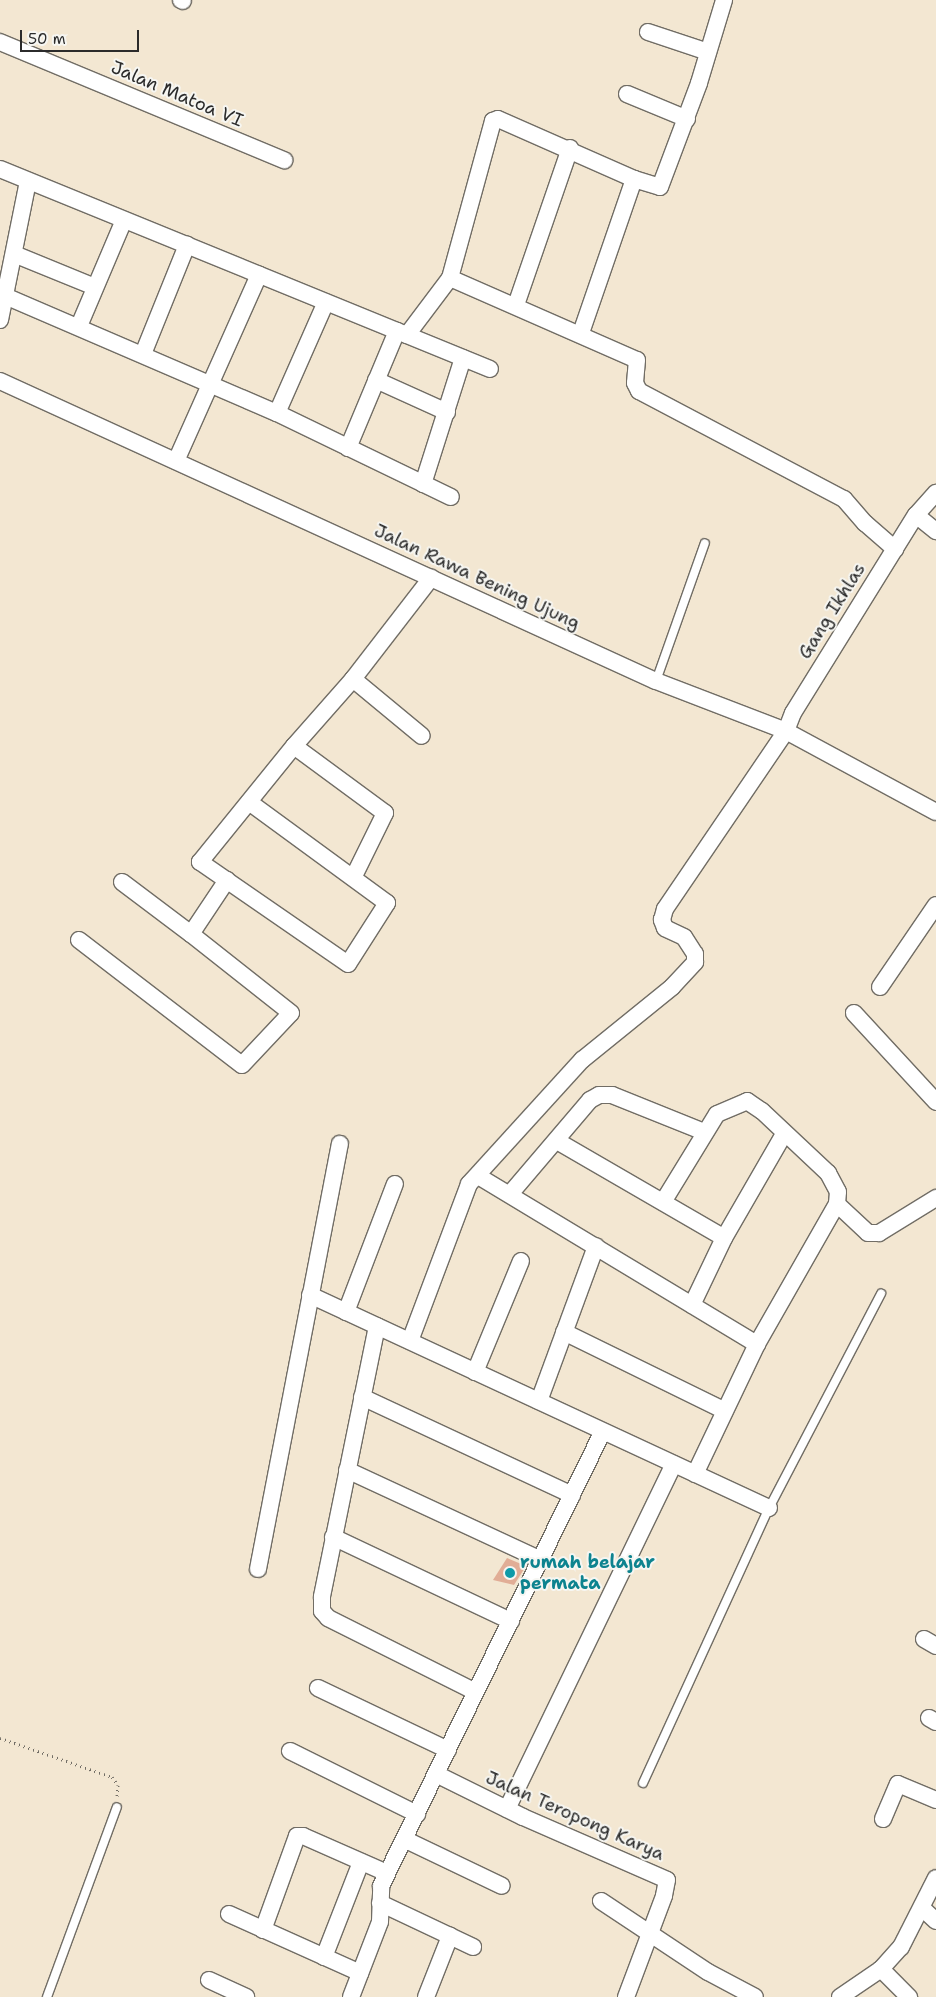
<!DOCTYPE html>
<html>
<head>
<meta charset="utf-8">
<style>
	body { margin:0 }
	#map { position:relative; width:936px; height:1997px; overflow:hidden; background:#f3e7d2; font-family:"Shantell Sans",sans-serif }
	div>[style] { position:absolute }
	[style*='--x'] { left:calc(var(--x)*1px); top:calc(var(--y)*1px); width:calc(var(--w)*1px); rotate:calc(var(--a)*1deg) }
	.building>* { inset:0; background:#e1ad96 }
	.path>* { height:3px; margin-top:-1.5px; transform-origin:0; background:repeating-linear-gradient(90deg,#716d65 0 1px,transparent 0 5px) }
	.roads { filter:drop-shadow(1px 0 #716d65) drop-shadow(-1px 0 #716d65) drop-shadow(0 1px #716d65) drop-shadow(0 -1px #716d65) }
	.service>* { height:8px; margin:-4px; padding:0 4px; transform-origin:4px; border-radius:4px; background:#fff }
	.minor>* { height:16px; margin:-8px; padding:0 8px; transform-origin:8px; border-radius:8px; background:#fff }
	.dots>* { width:14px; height:14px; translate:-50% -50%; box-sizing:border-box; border:2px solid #f6f6f2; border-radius:50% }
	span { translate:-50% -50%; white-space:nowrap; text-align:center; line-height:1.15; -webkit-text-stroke:4px #f6f6f2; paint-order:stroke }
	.street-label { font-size:18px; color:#2b2b2b }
	.culture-label { font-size:18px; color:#0d838f; font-weight:700 }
	.left { translate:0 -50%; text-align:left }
	.scale { position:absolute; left:20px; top:30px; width:119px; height:22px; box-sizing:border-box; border:2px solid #2b2b2b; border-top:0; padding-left:6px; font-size:15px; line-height:18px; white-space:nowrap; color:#2b2b2b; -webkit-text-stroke:4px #f6f6f2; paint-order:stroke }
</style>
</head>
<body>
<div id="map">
	<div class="building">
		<i style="clip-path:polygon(507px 1558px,526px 1566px,514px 1585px,493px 1580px)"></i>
	</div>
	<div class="path">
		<i style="--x:0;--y:1738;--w:119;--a:19.2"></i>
		<i style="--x:112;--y:1777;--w:10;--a:53"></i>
		<i style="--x:118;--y:1785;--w:12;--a:95"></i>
	</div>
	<div class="roads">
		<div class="service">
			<i style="--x:656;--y:681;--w:146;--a:-70.5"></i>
			<i style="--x:643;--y:1783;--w:302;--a:-65.4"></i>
			<i style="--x:769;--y:1508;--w:242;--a:-62.4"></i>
			<i style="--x:47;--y:1997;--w:202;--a:-69.8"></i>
		</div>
		<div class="minor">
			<i style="--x:181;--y:0;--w:2;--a:27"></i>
			<i style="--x:648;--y:32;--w:63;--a:18.4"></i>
			<i style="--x:0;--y:42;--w:308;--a:22.6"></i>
			<i style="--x:627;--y:94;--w:65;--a:22.6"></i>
			<i style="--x:0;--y:169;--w:529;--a:22.2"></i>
			<i style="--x:14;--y:254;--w:87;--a:22.2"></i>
			<i style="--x:450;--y:278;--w:204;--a:23.7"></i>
			<i style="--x:637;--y:360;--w:23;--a:95"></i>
			<i style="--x:635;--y:383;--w:9;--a:63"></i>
			<i style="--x:639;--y:391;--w:232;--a:27.8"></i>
			<i style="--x:844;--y:499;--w:32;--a:49"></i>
			<i style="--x:865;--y:523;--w:40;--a:41"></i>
			<i style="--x:5;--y:296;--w:296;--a:23.3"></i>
			<i style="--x:277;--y:413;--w:193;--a:25.8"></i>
			<i style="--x:516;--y:305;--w:166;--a:-71"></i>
			<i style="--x:0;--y:320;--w:142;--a:-78.6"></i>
			<i style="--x:79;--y:326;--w:115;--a:-67"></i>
			<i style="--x:581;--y:333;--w:163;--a:-71"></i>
			<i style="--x:407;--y:335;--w:71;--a:-53"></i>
			<i style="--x:450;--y:278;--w:163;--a:-74.7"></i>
			<i style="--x:493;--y:121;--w:5;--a:-22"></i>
			<i style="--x:498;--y:119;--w:149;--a:23.8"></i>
			<i style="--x:634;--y:179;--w:27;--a:17"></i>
			<i style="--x:660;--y:187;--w:111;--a:-69.4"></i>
			<i style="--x:699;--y:83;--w:87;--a:-73.2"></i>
			<i style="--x:143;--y:354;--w:118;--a:-68"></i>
			<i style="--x:376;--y:380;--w:78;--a:24.3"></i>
			<i style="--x:0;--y:381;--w:721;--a:24.58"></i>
			<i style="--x:656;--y:681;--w:139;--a:21"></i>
			<i style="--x:786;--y:731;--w:170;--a:28.4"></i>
			<i style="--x:277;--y:413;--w:121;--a:-66.2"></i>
			<i style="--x:348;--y:448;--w:127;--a:-67.3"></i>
			<i style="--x:176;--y:461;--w:204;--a:-66"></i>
			<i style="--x:423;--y:484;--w:132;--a:-72.4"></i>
			<i style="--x:916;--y:515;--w:26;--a:39"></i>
			<i style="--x:353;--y:679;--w:89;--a:39.6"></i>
			<i style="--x:294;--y:746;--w:113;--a:36.4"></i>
			<i style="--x:385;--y:813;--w:72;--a:116.2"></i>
			<i style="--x:249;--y:802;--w:171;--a:36.2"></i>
			<i style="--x:387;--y:903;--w:72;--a:122.6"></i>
			<i style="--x:348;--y:964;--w:180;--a:-145.4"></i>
			<i style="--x:200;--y:862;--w:149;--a:-51"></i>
			<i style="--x:294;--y:746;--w:89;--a:-48.6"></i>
			<i style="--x:353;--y:679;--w:128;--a:-52.3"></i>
			<i style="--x:122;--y:882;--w:86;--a:37"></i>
			<i style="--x:191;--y:934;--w:65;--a:-56.3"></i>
			<i style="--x:79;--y:940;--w:205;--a:37.5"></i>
			<i style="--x:242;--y:1065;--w:71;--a:-46.7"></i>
			<i style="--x:291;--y:1013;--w:127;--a:-141.7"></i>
			<i style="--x:880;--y:987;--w:99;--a:-55.7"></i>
			<i style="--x:854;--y:1013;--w:121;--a:47.3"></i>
			<i style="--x:557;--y:1141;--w:193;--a:30.1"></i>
			<i style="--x:478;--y:1176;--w:326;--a:31.1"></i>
			<i style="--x:510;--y:1194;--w:123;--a:-49.6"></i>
			<i style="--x:590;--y:1100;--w:10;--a:-29"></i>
			<i style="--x:599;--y:1095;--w:13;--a:0"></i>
			<i style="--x:612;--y:1095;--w:99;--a:21.9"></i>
			<i style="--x:663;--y:1202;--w:103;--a:-58.5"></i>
			<i style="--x:717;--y:1114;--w:33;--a:-23"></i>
			<i style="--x:747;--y:1101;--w:18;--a:34"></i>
			<i style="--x:762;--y:1111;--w:91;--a:43.2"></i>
			<i style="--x:828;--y:1173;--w:21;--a:62"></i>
			<i style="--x:838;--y:1192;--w:12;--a:95"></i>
			<i style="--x:310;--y:1295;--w:506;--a:24.89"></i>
			<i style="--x:692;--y:1305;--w:74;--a:-64.5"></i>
			<i style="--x:724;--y:1238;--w:120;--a:-60"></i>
			<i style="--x:346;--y:1312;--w:137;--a:-69.1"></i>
			<i style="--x:377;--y:1326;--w:277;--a:101.5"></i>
			<i style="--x:322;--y:1597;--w:14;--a:90"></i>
			<i style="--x:322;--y:1611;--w:9;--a:49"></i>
			<i style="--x:328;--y:1618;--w:165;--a:26.6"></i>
			<i style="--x:564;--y:1332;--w:179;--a:26.1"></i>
			<i style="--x:410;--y:1341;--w:168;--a:-69.4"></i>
			<i style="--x:469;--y:1184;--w:168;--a:-47.7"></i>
			<i style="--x:582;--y:1060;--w:116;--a:-39"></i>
			<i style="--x:672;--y:987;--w:34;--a:-47"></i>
			<i style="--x:695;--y:962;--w:8;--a:-90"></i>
			<i style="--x:695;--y:954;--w:20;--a:-123"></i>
			<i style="--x:684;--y:937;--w:21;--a:-155"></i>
			<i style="--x:665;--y:928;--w:9;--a:-111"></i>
			<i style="--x:662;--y:920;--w:11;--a:-75"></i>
			<i style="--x:665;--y:909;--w:215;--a:-55.8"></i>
			<i style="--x:786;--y:731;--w:19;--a:-69"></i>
			<i style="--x:793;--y:713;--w:233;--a:-58.2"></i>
			<i style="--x:916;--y:515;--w:30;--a:-48"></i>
			<i style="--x:475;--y:1372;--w:120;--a:-67.5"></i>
			<i style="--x:362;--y:1397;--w:232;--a:25"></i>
			<i style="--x:539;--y:1401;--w:165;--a:-69.8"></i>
			<i style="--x:347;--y:1470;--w:214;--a:24.9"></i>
			<i style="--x:695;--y:1474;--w:144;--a:-64.5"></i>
			<i style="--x:757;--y:1344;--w:161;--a:-60.3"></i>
			<i style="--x:837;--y:1204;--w:42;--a:43.1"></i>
			<i style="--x:868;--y:1233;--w:11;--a:0"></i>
			<i style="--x:879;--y:1233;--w:67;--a:-31.6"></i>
			<i style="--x:333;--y:1537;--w:197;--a:25.3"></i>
			<i style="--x:258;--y:1569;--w:433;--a:-79.1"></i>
			<i style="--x:924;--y:1639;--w:14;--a:30"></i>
			<i style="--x:318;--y:1688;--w:144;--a:25.5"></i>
			<i style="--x:929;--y:1718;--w:8;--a:30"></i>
			<i style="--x:290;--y:1751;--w:142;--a:26.4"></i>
			<i style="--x:436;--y:1774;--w:97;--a:26.3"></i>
			<i style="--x:523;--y:1817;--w:157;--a:23.6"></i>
			<i style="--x:667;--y:1880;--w:16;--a:101"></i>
			<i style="--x:664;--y:1896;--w:108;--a:110.6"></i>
			<i style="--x:507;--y:1809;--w:383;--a:-64.2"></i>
			<i style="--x:883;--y:1819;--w:38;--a:-67"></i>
			<i style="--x:898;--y:1784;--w:41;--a:22.8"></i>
			<i style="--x:406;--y:1840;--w:106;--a:25.6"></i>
			<i style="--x:601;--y:1901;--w:128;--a:33.6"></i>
			<i style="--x:708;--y:1972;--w:53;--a:28"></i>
			<i style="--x:380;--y:1903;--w:103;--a:25.3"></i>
			<i style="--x:922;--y:1908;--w:19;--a:43"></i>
			<i style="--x:229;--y:1914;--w:144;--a:24.2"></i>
			<i style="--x:263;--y:1930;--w:100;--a:-70.1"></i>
			<i style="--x:297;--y:1836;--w:6;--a:0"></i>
			<i style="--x:303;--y:1836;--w:92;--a:23.8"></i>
			<i style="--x:324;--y:1957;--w:102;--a:-68.7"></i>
			<i style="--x:881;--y:1969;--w:40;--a:45"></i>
			<i style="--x:209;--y:1980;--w:41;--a:24.7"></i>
			<i style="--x:351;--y:1997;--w:80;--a:-68.9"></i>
			<i style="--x:380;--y:1922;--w:36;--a:-88"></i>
			<i style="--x:381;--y:1886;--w:506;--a:-63.99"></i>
			<i style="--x:426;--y:1997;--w:66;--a:-68.5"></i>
			<i style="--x:840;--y:1997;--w:50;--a:-34.3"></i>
			<i style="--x:881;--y:1969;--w:30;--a:-48"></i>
			<i style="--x:901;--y:1947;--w:77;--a:-63.1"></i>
		</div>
	</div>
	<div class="dots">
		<i style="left:510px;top:1573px;background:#0f9aa8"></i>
	</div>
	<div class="street-label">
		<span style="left:177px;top:94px;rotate:23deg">Jalan Matoa VI</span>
		<span style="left:477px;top:577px;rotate:25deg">Jalan Rawa Bening Ujung</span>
		<span style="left:832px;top:611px;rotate:-58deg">Gang Ikhlas</span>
		<span style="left:575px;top:1816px;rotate:24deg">Jalan Teropong Karya</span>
	</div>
	<div class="culture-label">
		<span class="left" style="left:520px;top:1573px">rumah belajar<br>permata</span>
	</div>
	<div class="scale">50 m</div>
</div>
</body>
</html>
